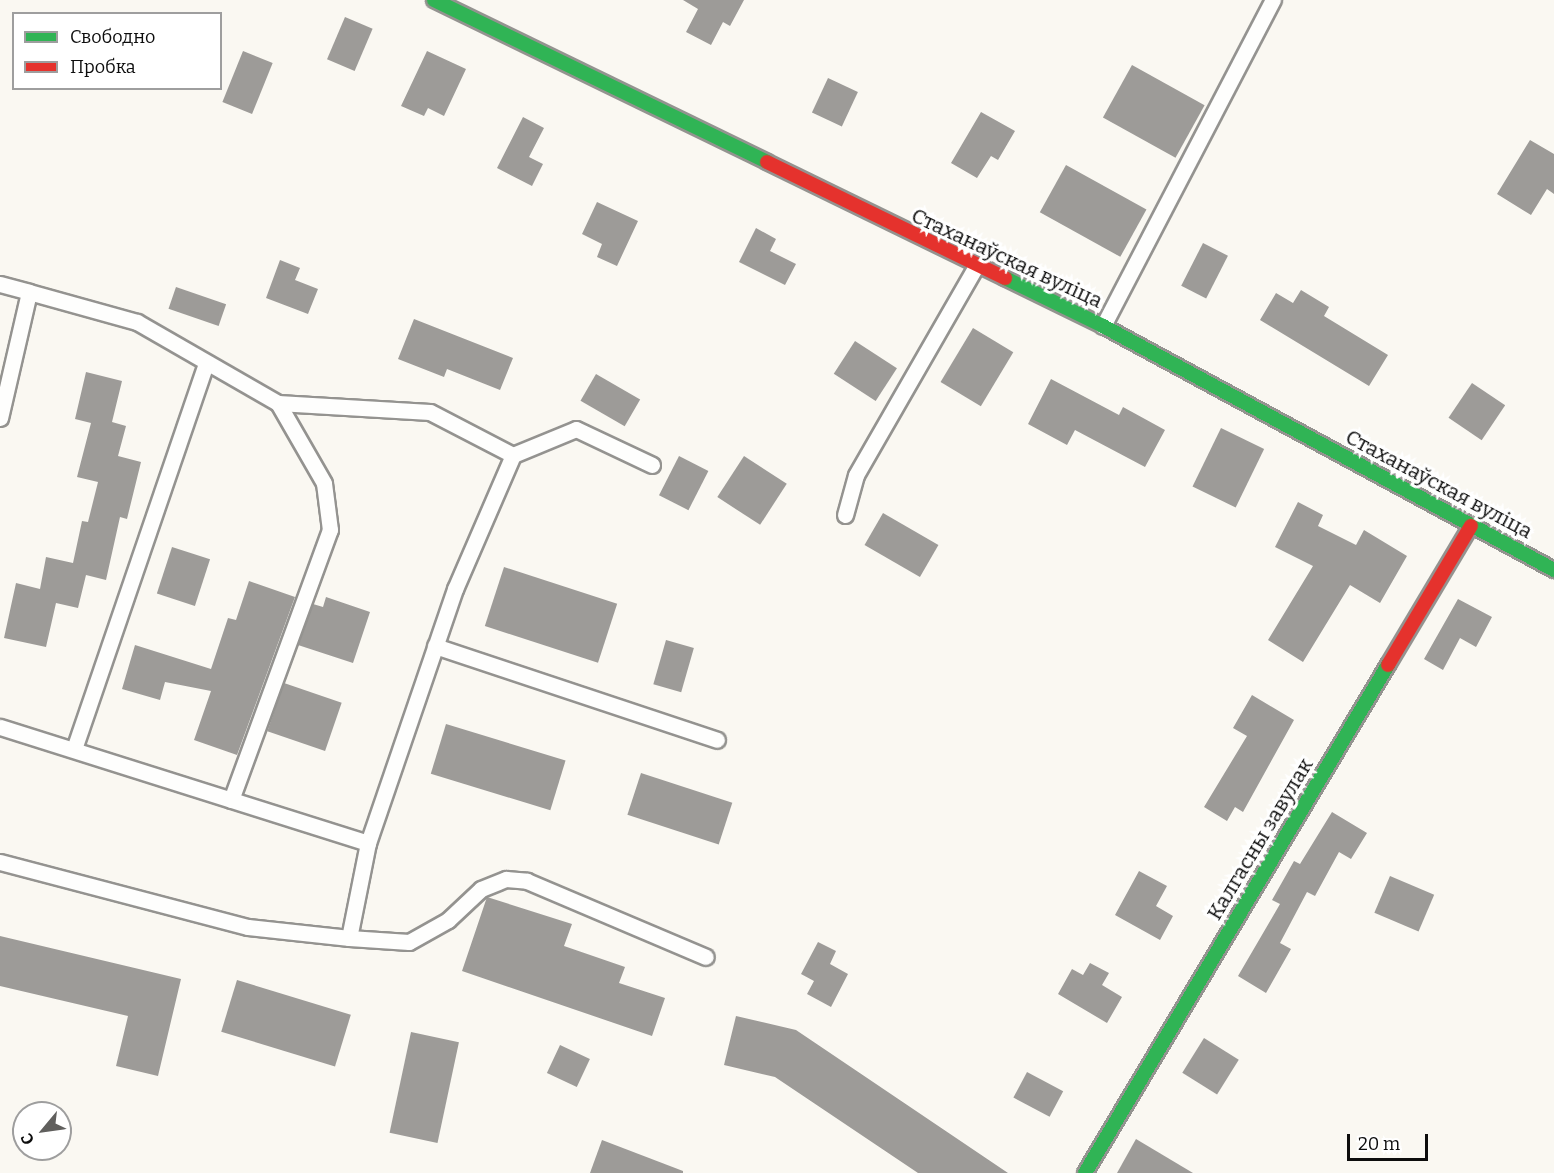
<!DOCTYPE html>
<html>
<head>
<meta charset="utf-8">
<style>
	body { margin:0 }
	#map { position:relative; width:1554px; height:1173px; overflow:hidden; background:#faf8f2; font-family:Bitter,serif }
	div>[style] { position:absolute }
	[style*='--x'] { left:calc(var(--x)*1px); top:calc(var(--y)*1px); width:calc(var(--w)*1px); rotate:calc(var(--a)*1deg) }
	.building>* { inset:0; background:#9d9b98; transform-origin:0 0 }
	.roads { filter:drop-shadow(2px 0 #949390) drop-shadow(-2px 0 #949390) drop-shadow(0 2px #949390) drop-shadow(0 -2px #949390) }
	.lane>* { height:15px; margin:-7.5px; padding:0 7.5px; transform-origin:7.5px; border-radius:7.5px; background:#fefefd }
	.fast>* { height:14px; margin:-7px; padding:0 7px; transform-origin:7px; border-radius:7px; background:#30b455 }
	.jam>* { height:14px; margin:-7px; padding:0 7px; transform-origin:7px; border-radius:7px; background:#e5322d }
	span { translate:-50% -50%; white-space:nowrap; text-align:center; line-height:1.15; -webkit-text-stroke:6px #fff; paint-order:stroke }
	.street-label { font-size:21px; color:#0d0d0d }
	.legend { position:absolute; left:12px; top:12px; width:210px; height:78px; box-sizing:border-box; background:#fff; border:2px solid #9e9e9e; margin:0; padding:8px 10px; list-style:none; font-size:18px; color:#0d0d0d }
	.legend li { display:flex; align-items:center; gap:12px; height:30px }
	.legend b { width:30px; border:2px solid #9e9e9e }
	.north { position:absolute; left:12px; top:1101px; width:60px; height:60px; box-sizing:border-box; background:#fff; border:2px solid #9e9e9e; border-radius:50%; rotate:241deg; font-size:16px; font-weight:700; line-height:24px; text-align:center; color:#0d0d0d }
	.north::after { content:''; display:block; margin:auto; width:21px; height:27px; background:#605f5d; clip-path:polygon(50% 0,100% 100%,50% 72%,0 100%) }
	.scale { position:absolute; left:1347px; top:1134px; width:81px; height:27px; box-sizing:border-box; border:3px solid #0d0d0d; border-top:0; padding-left:8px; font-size:18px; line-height:21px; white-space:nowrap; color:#0d0d0d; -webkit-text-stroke:4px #fff; paint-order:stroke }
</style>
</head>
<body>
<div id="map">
	<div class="building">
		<i style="clip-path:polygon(683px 0,744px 0,730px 26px,723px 22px,711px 45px,686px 32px,698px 9px)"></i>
		<i style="left:345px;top:17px;width:30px;height:46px;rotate:23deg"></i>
		<i style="left:243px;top:51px;width:32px;height:55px;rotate:22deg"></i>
		<i style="clip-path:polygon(427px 51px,466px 69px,444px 116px,428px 108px,424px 116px,401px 106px)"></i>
		<i style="left:1132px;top:65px;width:83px;height:60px;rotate:29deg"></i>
		<i style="left:828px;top:78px;width:33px;height:38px;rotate:25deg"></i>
		<i style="clip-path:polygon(981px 112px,1015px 131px,998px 160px,991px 156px,977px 178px,951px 163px)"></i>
		<i style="clip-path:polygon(523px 117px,544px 128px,529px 157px,543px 164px,532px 186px,497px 168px)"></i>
		<i style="clip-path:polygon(1530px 140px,1554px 154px,1554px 194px,1547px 189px,1531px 215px,1497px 194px)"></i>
		<i style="left:1066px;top:165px;width:92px;height:54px;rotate:29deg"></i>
		<i style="clip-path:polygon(597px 202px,638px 221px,617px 266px,597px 257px,602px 244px,582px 234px)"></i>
		<i style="clip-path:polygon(756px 228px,776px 239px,770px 251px,796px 264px,785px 285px,739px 262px)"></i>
		<i style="left:1203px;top:243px;width:28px;height:48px;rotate:27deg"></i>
		<i style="clip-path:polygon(280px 260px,300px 268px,295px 280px,318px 289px,308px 314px,266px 298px)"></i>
		<i style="left:176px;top:287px;width:53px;height:23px;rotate:19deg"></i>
		<i style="clip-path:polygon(1301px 290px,1329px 307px,1324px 316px,1388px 355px,1369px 386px,1260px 320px,1276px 293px,1293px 303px)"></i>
		<i style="clip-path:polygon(414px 319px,513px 358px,500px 390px,447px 369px,444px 377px,398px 359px)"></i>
		<i style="left:973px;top:328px;width:47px;height:63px;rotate:31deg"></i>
		<i style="left:855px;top:341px;width:50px;height:39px;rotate:33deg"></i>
		<i style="clip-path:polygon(86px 372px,122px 381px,112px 422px,126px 426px,118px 456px,141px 462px,127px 519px,120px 517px,106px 580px,86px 575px,78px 608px,56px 603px,46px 647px,4px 638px,16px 583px,40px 589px,46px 557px,73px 563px,82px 521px,88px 522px,98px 482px,77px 477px,91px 423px,75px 419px)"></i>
		<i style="left:596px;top:374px;width:51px;height:31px;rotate:30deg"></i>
		<i style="clip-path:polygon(1051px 379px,1119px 415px,1123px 407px,1165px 430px,1145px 467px,1075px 430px,1067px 445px,1028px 424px)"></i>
		<i style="left:1472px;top:383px;width:40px;height:42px;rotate:34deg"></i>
		<i style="left:1221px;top:428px;width:48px;height:65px;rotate:26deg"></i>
		<i style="left:679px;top:456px;width:33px;height:44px;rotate:27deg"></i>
		<i style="left:744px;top:456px;width:51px;height:49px;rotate:33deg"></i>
		<i style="clip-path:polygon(1298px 502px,1323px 515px,1318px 526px,1356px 545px,1364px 530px,1407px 556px,1380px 603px,1350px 585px,1303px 662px,1268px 640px,1313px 566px,1275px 547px)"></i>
		<i style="left:883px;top:513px;width:64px;height:37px;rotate:30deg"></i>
		<i style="left:172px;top:547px;width:40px;height:49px;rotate:18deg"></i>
		<i style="left:504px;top:567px;width:119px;height:62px;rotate:18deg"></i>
		<i style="clip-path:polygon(249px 581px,295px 597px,237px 755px,194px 740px,211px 691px,165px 682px,160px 700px,122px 689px,135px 645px,211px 669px,228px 618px,236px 620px)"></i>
		<i style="clip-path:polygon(326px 597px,370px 612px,353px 663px,298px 645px,313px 604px,323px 607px)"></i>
		<i style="clip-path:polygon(1458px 599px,1492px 617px,1476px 647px,1460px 638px,1443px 670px,1424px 659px)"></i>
		<i style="left:666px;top:640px;width:29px;height:46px;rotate:16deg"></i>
		<i style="left:284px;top:683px;width:61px;height:51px;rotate:19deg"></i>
		<i style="clip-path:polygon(1252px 695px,1294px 720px,1243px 812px,1235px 807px,1227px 821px,1204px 807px,1247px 736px,1233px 728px)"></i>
		<i style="left:446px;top:724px;width:125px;height:52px;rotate:17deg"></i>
		<i style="left:641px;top:773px;width:96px;height:44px;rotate:18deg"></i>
		<i style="clip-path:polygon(1332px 812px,1367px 833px,1351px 859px,1339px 852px,1315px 896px,1307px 892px,1280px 943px,1291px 949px,1266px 993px,1238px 976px,1280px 904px,1272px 900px,1294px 861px,1300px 864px)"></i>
		<i style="clip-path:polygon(1139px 871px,1167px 886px,1156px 906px,1173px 916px,1160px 940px,1115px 915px)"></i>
		<i style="left:1390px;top:876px;width:48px;height:40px;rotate:23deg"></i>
		<i style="clip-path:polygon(487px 897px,572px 924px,564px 946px,625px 967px,619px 983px,665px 998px,652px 1036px,462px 971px)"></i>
		<i style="clip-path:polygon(0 936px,181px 979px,158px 1076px,116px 1066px,128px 1016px,0 986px)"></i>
		<i style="clip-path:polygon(818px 942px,836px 951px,830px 964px,848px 974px,831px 1007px,807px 994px,814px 981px,801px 974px)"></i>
		<i style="clip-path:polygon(1090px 963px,1109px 973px,1102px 985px,1122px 997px,1107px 1023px,1058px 994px,1072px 969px,1083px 975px)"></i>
		<i style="left:237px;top:980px;width:119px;height:54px;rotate:17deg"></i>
		<i style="clip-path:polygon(736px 1016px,796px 1030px,1008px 1173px,918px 1173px,775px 1077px,724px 1065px)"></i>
		<i style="left:411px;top:1032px;width:49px;height:103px;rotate:12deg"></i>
		<i style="left:1204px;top:1038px;width:41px;height:41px;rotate:32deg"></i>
		<i style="left:560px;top:1045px;width:33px;height:31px;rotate:25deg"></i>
		<i style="left:1027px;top:1072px;width:41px;height:29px;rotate:28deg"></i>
		<i style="clip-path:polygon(1136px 1139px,1193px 1173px,1117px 1173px)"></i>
		<i style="clip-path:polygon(602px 1140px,683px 1171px,683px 1173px,590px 1173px)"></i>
	</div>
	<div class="roads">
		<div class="lane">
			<i style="--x:0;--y:284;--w:30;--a:15"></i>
			<i style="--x:1103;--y:326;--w:368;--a:-62.5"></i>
			<i style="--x:0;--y:418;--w:129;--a:-77"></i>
			<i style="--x:29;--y:292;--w:112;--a:15.5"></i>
			<i style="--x:137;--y:322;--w:163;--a:29.9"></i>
			<i style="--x:278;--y:403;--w:152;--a:3.4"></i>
			<i style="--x:430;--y:412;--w:93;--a:27.4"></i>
			<i style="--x:513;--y:455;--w:146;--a:113.4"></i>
			<i style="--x:455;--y:589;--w:268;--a:108.9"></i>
			<i style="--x:368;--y:843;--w:386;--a:-162.5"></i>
			<i style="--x:513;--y:455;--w:68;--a:-22.4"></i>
			<i style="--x:576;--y:429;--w:84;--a:25.3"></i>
			<i style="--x:845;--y:515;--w:41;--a:-74.6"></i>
			<i style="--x:856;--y:475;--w:239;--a:-60.1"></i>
			<i style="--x:435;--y:646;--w:297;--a:18.4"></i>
			<i style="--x:74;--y:749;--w:408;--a:-71.1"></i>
			<i style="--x:231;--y:800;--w:288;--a:-69.9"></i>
			<i style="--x:330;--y:530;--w:47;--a:-97.3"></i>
			<i style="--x:324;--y:483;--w:92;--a:-119.9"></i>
			<i style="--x:0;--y:862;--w:256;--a:14.7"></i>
			<i style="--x:248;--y:927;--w:102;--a:6.2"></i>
			<i style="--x:349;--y:938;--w:97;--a:-78.7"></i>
			<i style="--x:349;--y:938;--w:60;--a:3.8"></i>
			<i style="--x:409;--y:942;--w:45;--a:-29.4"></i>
			<i style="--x:448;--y:920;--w:45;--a:-43.2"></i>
			<i style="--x:481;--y:889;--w:27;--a:-22"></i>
			<i style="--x:506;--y:879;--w:21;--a:5"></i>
			<i style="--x:527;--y:881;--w:194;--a:23"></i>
		</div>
		<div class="fast">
			<i style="--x:434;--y:0;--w:370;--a:25.9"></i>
			<i style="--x:1005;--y:278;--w:109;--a:26.1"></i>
			<i style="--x:1103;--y:326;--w:513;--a:28.41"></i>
			<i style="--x:1085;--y:1173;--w:592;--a:-59.19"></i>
		</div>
		<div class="jam">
			<i style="--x:767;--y:162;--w:265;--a:26"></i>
			<i style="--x:1388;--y:665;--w:162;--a:-59.2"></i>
		</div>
	</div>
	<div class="street-label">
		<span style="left:1007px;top:258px;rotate:25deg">Стаханаўская вуліца</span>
		<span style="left:1439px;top:484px;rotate:28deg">Стаханаўская вуліца</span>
		<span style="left:1260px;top:839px;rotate:-59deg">Калгасны завулак</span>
	</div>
	<ul class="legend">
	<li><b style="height:8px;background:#30b455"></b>Свободно</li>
	<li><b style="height:8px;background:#e5322d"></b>Пробка</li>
	</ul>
	<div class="north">С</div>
	<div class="scale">20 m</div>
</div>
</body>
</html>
